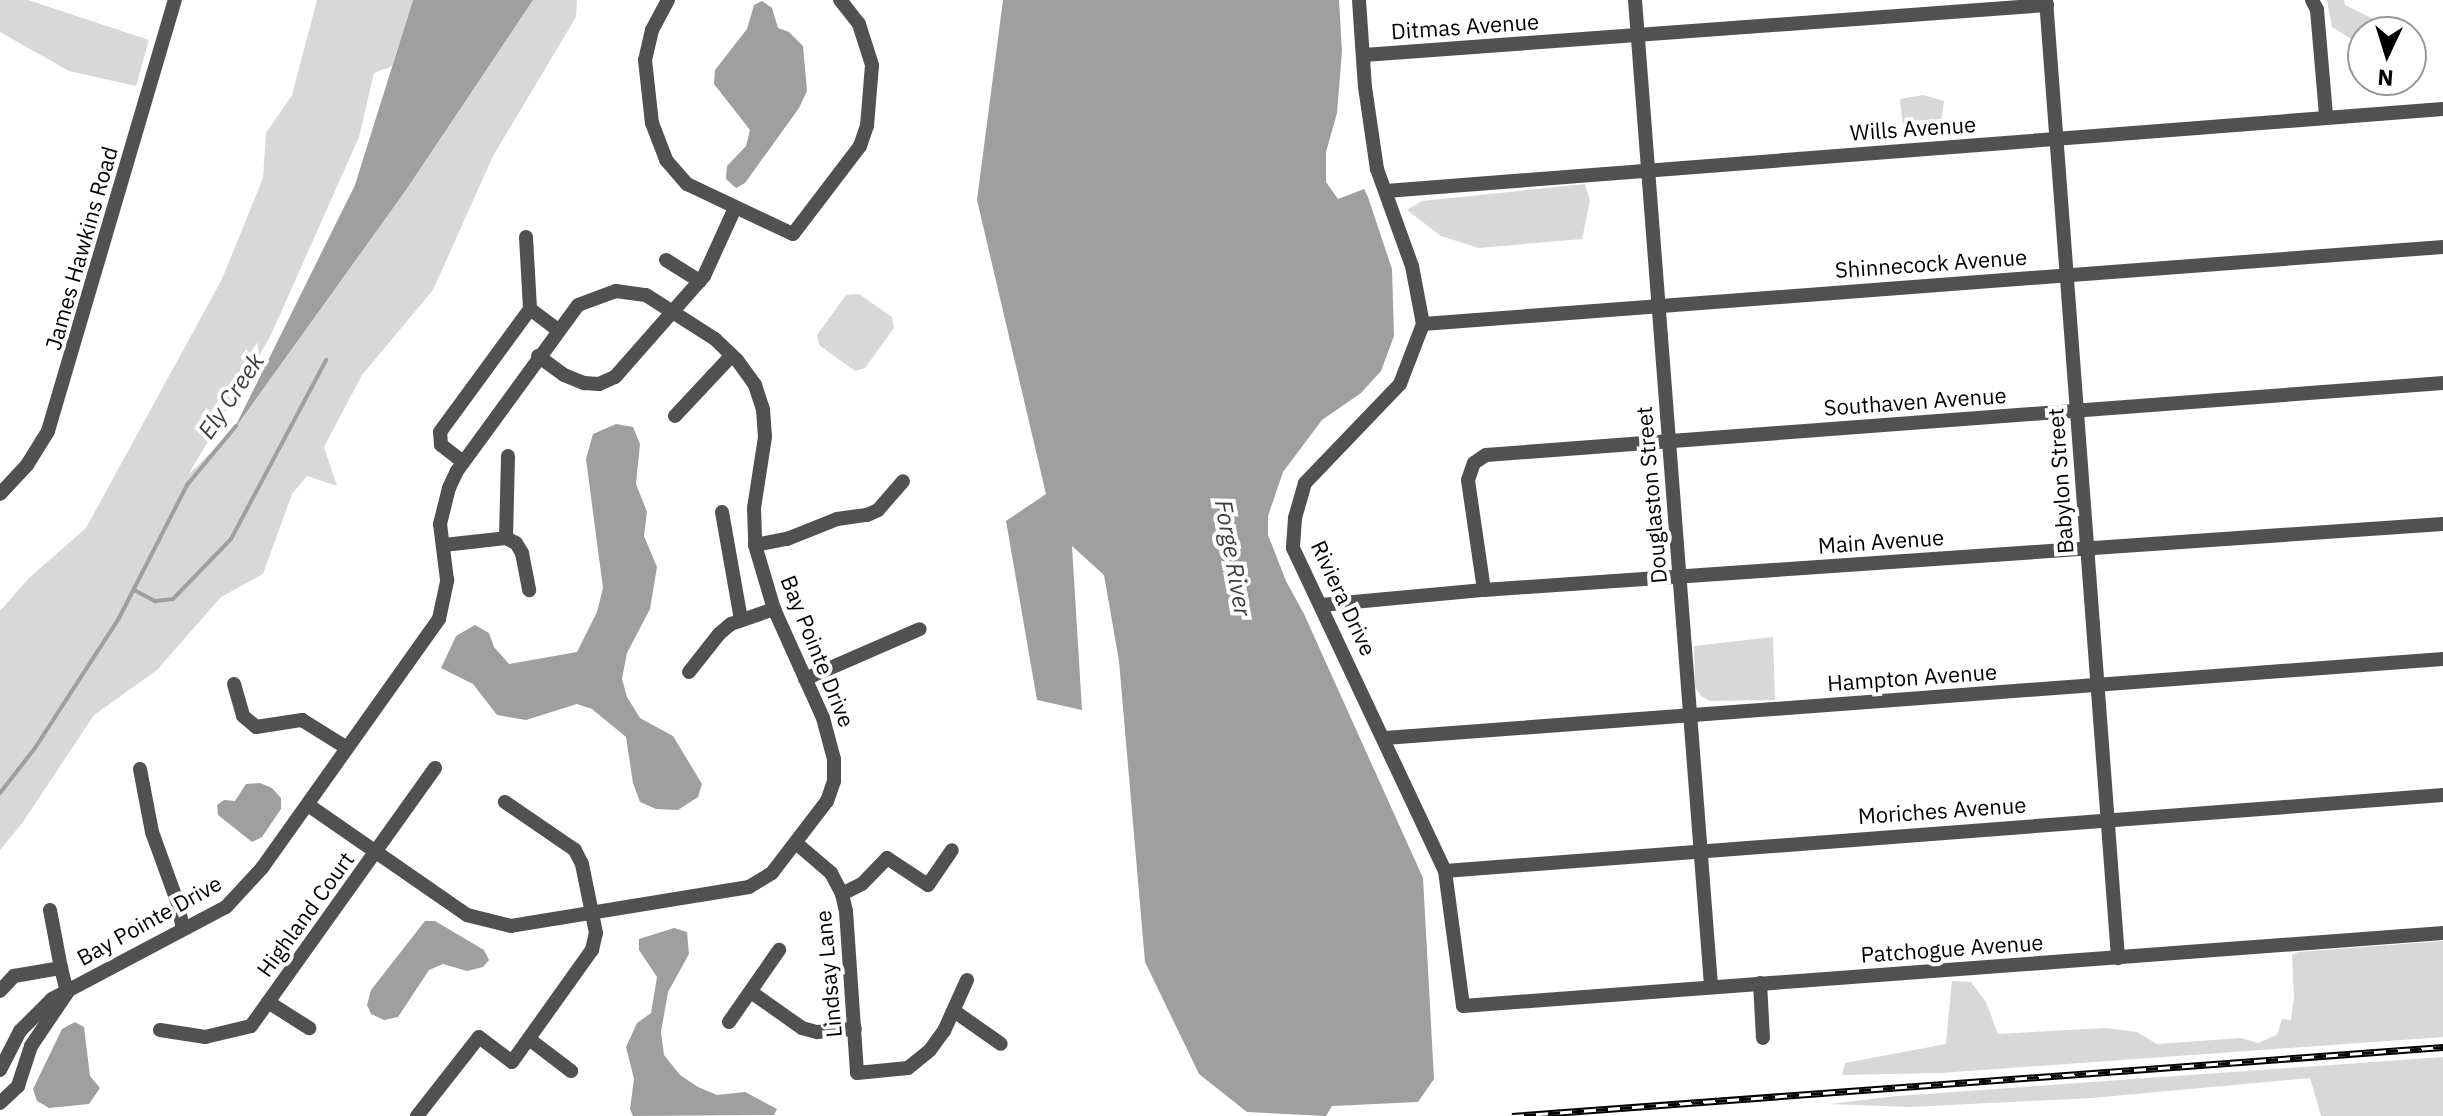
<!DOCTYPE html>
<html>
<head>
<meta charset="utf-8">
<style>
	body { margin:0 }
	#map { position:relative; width:2443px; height:1116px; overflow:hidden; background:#fff; font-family:"IBM Plex Sans",sans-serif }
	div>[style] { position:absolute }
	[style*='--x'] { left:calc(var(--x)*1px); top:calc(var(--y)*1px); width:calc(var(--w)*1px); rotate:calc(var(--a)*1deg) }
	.green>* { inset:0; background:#d8d8d8 }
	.water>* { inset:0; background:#9f9f9f }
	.stream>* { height:4px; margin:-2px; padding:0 2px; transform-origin:2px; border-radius:2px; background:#9f9f9f }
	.minor>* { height:14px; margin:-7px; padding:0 7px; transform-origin:7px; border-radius:7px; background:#515151 }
	.rail>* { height:7px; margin-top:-3.5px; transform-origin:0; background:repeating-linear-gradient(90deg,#fff 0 12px,#000 0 24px); box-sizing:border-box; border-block:2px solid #000 }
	span { translate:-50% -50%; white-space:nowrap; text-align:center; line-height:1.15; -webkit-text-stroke:8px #fff; paint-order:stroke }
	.street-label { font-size:22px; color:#000 }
	.water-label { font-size:24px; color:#404040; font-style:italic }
	.north { position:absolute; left:2347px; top:16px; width:80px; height:80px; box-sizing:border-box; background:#fff; border:2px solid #999; border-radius:50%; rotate:184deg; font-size:22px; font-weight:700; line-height:32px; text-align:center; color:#000 }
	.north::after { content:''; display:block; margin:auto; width:28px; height:36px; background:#000; clip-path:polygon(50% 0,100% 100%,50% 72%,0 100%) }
</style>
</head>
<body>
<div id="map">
	<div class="green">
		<i style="clip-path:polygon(0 0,28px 0,149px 40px,136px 86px,69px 71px,0 32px)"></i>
		<i style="clip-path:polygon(317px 0,413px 0,392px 66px,374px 73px,359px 137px,270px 337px,188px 475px,233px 431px,406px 190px,533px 0,577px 0,576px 17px,493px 156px,433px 290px,362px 375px,324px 447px,337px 486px,307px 476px,292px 494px,263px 574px,221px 597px,157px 670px,94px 715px,23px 822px,0 850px,0 611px,29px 578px,86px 528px,222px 279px,263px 178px,266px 133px,292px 95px)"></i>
		<i style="clip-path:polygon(2327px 0,2344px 0,2345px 5px,2398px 31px,2363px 32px,2363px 42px,2353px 40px,2332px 27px)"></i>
		<i style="clip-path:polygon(1923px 95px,1944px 101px,1940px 132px,1904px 137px,1900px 99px)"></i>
		<i style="clip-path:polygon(1585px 184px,1590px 201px,1582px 239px,1479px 248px,1441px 236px,1407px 210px,1422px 201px)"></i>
		<i style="clip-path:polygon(859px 294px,892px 317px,894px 328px,865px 368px,855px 371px,819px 345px,817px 335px,846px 295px)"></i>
		<i style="clip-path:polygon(1773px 637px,1775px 700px,1710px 701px,1701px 696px,1695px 687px,1694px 646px)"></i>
		<i style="clip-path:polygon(2443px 941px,2443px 1037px,1940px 1073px,1842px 1075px,1845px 1063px,1946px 1044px,1952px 981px,1971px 982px,1986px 1002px,1998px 1034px,2106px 1028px,2137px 1032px,2157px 1044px,2241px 1038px,2258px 1043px,2277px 1035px,2282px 1019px,2291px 1020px,2294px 998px,2292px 955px,2298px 952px)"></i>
		<i style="clip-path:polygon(2443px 1057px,2443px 1116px,2321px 1116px,2310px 1078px,2092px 1098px,1910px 1107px,1829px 1104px,1897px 1096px)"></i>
	</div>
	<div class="water">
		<i style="clip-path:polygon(413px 0,533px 0,406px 190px,233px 431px,355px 185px)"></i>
		<i style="clip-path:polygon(1003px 0,1339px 0,1342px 51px,1337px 113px,1326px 152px,1326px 182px,1338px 199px,1364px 189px,1368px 197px,1392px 269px,1394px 336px,1381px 371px,1361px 393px,1322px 420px,1283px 472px,1268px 516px,1268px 535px,1286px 581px,1304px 614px,1423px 878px,1434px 1079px,1418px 1102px,1332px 1106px,1326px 1116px,1247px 1112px,1199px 1074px,1145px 962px,1119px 661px,1104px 575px,1072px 546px,1082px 710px,1037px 700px,1006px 521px,1046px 494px,977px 200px)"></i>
		<i style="clip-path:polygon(762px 1px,772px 8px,778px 28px,789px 32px,803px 46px,807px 91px,799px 108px,745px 183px,736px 188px,726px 179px,727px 166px,746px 146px,750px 130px,714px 84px,715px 70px,747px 29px,754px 5px)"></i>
		<i style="clip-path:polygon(616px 424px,633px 427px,640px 444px,636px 484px,647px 512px,644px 536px,657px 567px,650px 609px,627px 653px,622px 679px,627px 697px,640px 718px,673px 736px,702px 784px,698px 797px,678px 810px,656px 809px,640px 802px,633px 783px,626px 737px,592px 709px,577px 704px,526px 720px,497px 715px,473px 684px,441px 668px,456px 636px,475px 625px,489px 633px,494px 647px,509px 664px,577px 652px,597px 612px,603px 588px,586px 459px,593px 434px)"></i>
		<i style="clip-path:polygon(260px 783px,272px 788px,281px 798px,281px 809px,262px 837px,252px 842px,218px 815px,217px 805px,224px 800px,235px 801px,246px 784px)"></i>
		<i style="clip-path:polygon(425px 921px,435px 921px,484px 950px,489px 960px,483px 967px,467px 971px,443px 964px,429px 970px,398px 1017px,384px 1020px,371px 1014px,367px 1005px,371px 990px)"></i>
		<i style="clip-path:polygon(674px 928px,687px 932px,689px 954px,668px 992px,661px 1032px,664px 1055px,680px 1075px,698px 1087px,717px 1095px,745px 1092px,777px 1109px,774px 1115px,633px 1116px,630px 1109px,634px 1079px,626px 1047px,637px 1023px,651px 1013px,657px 977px,639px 950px,639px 939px)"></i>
		<i style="clip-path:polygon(75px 1022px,84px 1027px,90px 1076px,100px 1088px,89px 1104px,49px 1108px,37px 1101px,33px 1089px,62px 1029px)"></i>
	</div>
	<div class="stream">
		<i style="--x:134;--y:590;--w:24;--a:28"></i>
		<i style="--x:155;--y:601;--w:18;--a:-6"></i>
		<i style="--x:173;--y:599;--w:83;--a:-46"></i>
		<i style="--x:231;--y:539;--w:203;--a:-62"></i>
		<i style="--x:0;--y:793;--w:57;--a:-52.1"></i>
		<i style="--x:35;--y:748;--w:155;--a:-57.1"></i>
		<i style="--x:119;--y:618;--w:149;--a:-62.9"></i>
		<i style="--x:187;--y:485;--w:77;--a:-50.3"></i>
	</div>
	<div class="minor">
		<i style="--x:668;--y:0;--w:34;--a:118"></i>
		<i style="--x:652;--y:30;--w:31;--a:103"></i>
		<i style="--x:645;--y:60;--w:63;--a:83.7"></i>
		<i style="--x:652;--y:123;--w:40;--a:69"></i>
		<i style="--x:666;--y:160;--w:32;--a:49"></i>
		<i style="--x:687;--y:184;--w:117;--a:25.3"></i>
		<i style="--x:793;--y:234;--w:111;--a:-52.7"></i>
		<i style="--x:860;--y:146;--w:21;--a:-71"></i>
		<i style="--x:867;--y:126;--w:61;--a:-85.3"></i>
		<i style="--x:872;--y:65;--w:43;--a:-107.6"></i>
		<i style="--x:859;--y:24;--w:31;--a:-128"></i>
		<i style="--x:1359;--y:0;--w:87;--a:86.1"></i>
		<i style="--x:1365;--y:87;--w:83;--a:81.7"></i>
		<i style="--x:1377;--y:169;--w:103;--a:70.2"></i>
		<i style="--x:1412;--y:266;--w:59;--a:79.3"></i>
		<i style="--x:1423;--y:324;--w:64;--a:111"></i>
		<i style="--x:1400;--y:384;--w:137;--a:133.8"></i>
		<i style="--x:1305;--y:483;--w:36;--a:106"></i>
		<i style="--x:1295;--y:518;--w:30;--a:94"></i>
		<i style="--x:1293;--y:548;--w:357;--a:64.8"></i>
		<i style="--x:1445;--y:871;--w:136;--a:82.4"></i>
		<i style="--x:1463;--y:1006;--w:983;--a:-4.26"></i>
		<i style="--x:1635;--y:0;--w:989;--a:85.59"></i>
		<i style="--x:2046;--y:0;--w:961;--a:85.7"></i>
		<i style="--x:2312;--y:0;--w:11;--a:63"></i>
		<i style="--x:2317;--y:10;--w:105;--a:85.1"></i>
		<i style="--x:1364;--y:55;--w:685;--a:-4.19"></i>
		<i style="--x:1386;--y:191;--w:1060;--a:-4.44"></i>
		<i style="--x:526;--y:237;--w:72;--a:86.8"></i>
		<i style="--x:530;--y:309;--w:34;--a:37"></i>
		<i style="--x:666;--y:260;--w:40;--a:32"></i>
		<i style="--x:1423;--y:324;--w:1023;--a:-4.32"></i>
		<i style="--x:538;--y:356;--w:32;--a:36"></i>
		<i style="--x:564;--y:375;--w:22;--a:22"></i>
		<i style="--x:584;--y:383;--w:15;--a:4"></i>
		<i style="--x:599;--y:384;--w:17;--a:-24"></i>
		<i style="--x:615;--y:377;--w:135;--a:-48.6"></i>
		<i style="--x:704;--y:276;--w:75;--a:-65.5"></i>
		<i style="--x:675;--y:416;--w:83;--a:-46.9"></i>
		<i style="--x:508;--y:456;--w:82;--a:91.4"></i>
		<i style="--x:506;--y:538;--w:11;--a:27"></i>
		<i style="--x:516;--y:543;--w:12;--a:59"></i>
		<i style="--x:522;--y:553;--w:38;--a:79"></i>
		<i style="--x:463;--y:462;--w:28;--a:-142"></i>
		<i style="--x:441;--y:445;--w:13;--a:-94"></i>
		<i style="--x:440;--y:432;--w:152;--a:-53.8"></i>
		<i style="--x:0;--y:494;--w:40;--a:-47"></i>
		<i style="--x:27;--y:465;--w:40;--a:-58"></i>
		<i style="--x:48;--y:431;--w:449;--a:-73.6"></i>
		<i style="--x:722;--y:512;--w:110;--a:80"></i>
		<i style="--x:444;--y:545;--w:62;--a:-6.4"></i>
		<i style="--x:755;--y:545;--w:33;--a:-11"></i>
		<i style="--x:787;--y:539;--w:54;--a:-21.8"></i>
		<i style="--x:837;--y:519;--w:30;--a:-8"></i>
		<i style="--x:867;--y:515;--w:12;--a:-24"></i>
		<i style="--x:878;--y:510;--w:38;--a:-49"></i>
		<i style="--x:1484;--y:590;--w:111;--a:-98.3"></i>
		<i style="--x:1468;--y:480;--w:18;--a:-71"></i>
		<i style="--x:1474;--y:463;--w:14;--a:-34"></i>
		<i style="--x:1486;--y:455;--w:960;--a:-4.3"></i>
		<i style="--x:1321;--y:605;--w:164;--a:-5.3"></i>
		<i style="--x:1484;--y:590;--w:961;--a:-3.94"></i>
		<i style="--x:689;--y:672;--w:48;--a:-51.7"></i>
		<i style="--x:719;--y:634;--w:16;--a:-40"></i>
		<i style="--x:731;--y:624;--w:46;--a:-19.2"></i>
		<i style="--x:805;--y:679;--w:125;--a:-23.5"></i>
		<i style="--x:234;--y:684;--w:33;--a:74"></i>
		<i style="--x:243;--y:716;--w:17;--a:40"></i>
		<i style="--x:256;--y:727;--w:47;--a:-8.7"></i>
		<i style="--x:302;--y:720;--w:53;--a:31.9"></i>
		<i style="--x:1385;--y:738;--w:1061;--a:-4.27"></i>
		<i style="--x:140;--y:769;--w:64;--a:79.2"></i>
		<i style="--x:152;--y:832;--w:77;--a:70.1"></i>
		<i style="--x:178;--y:904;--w:25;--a:79"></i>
		<i style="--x:796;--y:843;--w:46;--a:40.6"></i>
		<i style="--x:831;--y:873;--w:24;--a:62"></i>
		<i style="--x:842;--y:894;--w:17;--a:77"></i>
		<i style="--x:846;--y:911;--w:162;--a:86.1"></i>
		<i style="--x:857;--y:1073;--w:51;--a:-5.6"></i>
		<i style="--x:908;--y:1068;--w:28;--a:-39"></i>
		<i style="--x:930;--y:1050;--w:24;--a:-54"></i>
		<i style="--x:944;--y:1031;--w:56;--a:-65.7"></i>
		<i style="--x:1445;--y:871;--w:1001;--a:-4.35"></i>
		<i style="--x:842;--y:894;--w:22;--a:-27"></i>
		<i style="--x:862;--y:884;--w:36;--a:-46"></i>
		<i style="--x:887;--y:858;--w:49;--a:33.4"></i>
		<i style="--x:928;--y:885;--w:42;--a:-55.6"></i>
		<i style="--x:50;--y:910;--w:59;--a:79.3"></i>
		<i style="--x:1760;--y:983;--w:55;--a:86.9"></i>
		<i style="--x:0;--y:991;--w:21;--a:-47"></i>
		<i style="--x:14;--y:976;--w:48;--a:-9.7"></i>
		<i style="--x:61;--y:968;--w:25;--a:76"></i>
		<i style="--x:751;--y:992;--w:62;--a:35.2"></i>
		<i style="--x:802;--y:1028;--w:16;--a:15"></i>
		<i style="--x:817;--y:1032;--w:38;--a:-5"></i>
		<i style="--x:268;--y:1002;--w:49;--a:32.4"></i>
		<i style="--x:954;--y:1011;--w:57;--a:35.1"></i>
		<i style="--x:729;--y:1022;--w:88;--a:-55.2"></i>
		<i style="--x:160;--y:1030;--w:46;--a:8.8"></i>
		<i style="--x:205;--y:1037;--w:47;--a:-13.4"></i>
		<i style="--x:251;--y:1026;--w:317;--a:-54.5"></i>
		<i style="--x:529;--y:1039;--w:53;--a:37.3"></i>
		<i style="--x:0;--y:1070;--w:44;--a:-62.9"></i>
		<i style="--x:20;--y:1031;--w:45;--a:-45"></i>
		<i style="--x:52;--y:999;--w:197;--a:-27.9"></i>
		<i style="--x:226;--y:907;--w:53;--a:-47.3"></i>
		<i style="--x:262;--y:868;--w:305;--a:-54.6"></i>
		<i style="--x:439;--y:619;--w:40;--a:-78"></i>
		<i style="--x:447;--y:580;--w:56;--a:-97.1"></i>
		<i style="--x:440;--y:524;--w:37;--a:-76"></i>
		<i style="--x:449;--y:488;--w:19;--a:-65"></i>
		<i style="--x:457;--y:471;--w:205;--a:-53.9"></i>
		<i style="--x:578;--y:305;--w:40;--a:-20.2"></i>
		<i style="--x:616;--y:291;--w:30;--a:8"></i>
		<i style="--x:646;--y:295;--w:82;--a:32.5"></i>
		<i style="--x:715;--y:339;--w:30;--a:44"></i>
		<i style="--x:737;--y:360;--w:31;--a:54"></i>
		<i style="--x:755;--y:385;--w:25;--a:72"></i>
		<i style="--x:763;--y:409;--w:28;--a:86"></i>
		<i style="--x:765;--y:437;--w:72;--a:98.8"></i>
		<i style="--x:754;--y:508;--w:37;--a:88"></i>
		<i style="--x:755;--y:545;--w:67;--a:73.5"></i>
		<i style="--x:774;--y:609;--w:120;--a:65.8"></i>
		<i style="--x:823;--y:718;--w:42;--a:75"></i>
		<i style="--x:834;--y:759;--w:22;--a:90"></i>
		<i style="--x:834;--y:781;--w:21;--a:109"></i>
		<i style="--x:827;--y:801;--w:91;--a:127.4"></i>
		<i style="--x:772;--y:873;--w:27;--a:149"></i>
		<i style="--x:749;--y:887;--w:241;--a:170.7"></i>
		<i style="--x:511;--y:926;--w:45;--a:-166"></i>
		<i style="--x:467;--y:915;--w:193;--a:-145.3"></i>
		<i style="--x:0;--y:1103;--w:25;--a:-43"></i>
		<i style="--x:18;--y:1086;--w:42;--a:-72"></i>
		<i style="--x:31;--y:1046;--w:64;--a:-55.8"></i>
		<i style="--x:417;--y:1116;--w:100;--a:-51.9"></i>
		<i style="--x:479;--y:1037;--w:41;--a:37.1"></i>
		<i style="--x:512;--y:1062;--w:138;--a:-54.5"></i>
		<i style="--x:592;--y:950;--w:17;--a:-77"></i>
		<i style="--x:596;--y:933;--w:70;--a:-101.5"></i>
		<i style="--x:582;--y:864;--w:16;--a:-117"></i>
		<i style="--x:575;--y:850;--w:85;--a:-145.6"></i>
	</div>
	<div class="rail">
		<i style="--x:1512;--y:1116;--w:934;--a:-4.24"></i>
	</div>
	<div class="street-label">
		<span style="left:1465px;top:26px;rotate:-4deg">Ditmas Avenue</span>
		<span style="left:1913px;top:128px;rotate:-4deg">Wills Avenue</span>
		<span style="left:81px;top:248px;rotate:-74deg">James Hawkins Road</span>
		<span style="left:1931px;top:263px;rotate:-4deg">Shinnecock Avenue</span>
		<span style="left:1915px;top:401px;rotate:-4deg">Southaven Avenue</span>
		<span style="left:2060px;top:481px;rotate:-94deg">Babylon Street</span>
		<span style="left:1651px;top:495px;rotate:-95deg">Douglaston Street</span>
		<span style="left:1881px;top:541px;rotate:-4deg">Main Avenue</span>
		<span style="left:1344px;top:598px;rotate:65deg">Riviera Drive</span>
		<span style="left:818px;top:651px;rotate:68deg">Bay Pointe Drive</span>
		<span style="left:1912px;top:677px;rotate:-4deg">Hampton Avenue</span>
		<span style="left:1942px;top:810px;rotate:-4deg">Moriches Avenue</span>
		<span style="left:305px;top:914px;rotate:-54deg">Highland Court</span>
		<span style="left:149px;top:920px;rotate:-29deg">Bay Pointe Drive</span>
		<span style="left:1952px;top:948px;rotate:-4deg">Patchogue Avenue</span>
		<span style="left:828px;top:974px;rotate:-95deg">Lindsay Lane</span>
	</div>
	<div class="water-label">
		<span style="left:231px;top:396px;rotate:-56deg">Ely Creek</span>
		<span style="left:1233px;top:558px;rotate:80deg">Forge River</span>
	</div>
	<div class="north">N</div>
</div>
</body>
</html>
